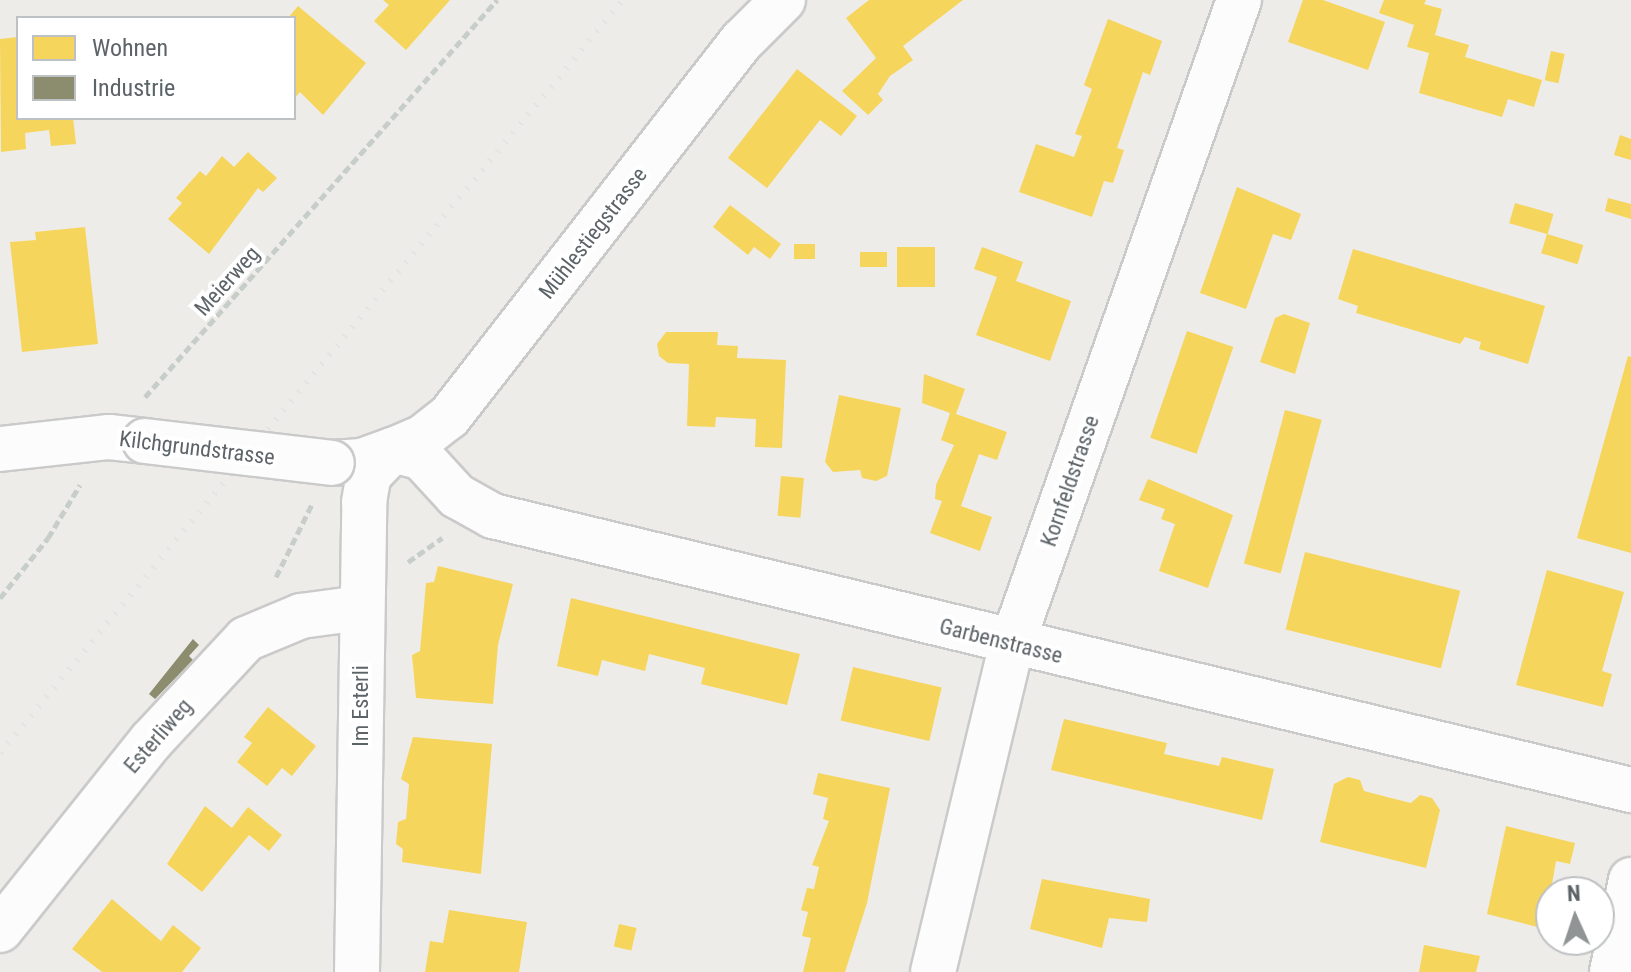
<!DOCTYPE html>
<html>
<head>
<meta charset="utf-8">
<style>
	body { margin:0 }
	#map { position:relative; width:1631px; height:972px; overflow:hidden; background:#eeece9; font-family:"Roboto Condensed",sans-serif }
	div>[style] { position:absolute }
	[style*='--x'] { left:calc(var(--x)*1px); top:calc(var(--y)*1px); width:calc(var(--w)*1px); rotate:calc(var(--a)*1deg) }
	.homes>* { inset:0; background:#f6d55c; transform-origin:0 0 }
	.industry>* { inset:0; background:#8c8c6e }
	.path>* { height:5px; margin-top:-2.5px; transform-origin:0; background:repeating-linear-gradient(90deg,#c7ceca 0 8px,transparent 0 12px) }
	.roads { filter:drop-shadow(2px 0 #cacaca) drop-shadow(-2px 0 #cacaca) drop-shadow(0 2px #cacaca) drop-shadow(0 -2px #cacaca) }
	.minor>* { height:44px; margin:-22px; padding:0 22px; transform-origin:22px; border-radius:22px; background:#fcfcfc }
	.rail>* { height:6px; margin-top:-3px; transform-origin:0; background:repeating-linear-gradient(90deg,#e3e4e3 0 2px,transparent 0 12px) }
	.bridges { filter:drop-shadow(2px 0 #cacaca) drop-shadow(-2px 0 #cacaca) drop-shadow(0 2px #cacaca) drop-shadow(0 -2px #cacaca) }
	.minor-bridge>* { height:44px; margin:-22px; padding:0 22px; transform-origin:22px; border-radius:22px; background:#fcfcfc }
	span { translate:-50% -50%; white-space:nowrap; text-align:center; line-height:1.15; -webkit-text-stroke:8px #fff; paint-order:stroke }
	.street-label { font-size:22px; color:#5d6468 }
	.legend { position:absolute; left:16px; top:16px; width:280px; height:104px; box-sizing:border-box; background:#fff; border:2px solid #bec1c3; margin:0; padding:10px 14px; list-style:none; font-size:24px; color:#5d6468 }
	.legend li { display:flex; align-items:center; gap:16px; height:40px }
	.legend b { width:40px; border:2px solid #bec1c3 }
	.north { position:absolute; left:1535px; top:876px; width:80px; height:80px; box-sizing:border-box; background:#fff; border:2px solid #bec1c3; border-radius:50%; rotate:357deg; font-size:22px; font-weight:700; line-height:32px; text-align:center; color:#5d6468 }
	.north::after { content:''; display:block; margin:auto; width:28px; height:36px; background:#909495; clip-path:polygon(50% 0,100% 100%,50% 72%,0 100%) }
</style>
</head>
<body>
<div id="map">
	<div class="homes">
		<i style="clip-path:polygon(383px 0,450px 0,406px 50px,374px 21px,389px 5px)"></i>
		<i style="clip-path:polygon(869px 0,963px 0,903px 46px,913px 60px,890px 76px,878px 94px,883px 100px,868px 115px,842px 91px,876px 58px,846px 18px)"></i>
		<i style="clip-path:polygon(1303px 0,1323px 0,1385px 22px,1368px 70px,1288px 42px)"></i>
		<i style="clip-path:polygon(1384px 0,1426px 0,1424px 4px,1442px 9px,1435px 35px,1469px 45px,1465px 57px,1542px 80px,1534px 107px,1508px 99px,1502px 117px,1419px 93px,1429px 53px,1407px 47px,1414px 25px,1379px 13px)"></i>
		<i style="clip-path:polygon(298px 6px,366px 63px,323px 115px,300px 92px,294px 99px,294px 18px,288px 18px)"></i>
		<i style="clip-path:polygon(1108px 19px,1162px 41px,1150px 75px,1143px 72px,1117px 148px,1124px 150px,1113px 183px,1104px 181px,1092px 217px,1019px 192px,1036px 144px,1074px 157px,1082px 136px,1075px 134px,1092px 89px,1084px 85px)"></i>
		<i style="clip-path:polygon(18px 37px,18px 118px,73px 118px,76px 144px,51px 146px,49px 130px,25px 133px,26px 149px,1px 152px,0 39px)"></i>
		<i style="left:1551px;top:51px;width:14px;height:30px;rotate:12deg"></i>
		<i style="clip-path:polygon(797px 69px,857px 116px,841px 136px,820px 120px,767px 188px,728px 158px)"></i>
		<i style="clip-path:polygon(1620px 135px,1631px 139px,1631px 160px,1614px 155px)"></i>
		<i style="clip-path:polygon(248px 152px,277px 178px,263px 192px,258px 188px,209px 254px,168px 219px,182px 203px,176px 198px,200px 171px,206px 176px,222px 156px,234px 167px)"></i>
		<i style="clip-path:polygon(1237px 187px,1301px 214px,1291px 240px,1273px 234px,1246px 309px,1200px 293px)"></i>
		<i style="clip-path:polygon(1608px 198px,1631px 204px,1631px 219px,1605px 211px)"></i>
		<i style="left:1515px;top:203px;width:40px;height:21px;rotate:16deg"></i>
		<i style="clip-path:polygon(730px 205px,781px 244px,770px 259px,754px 247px,748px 255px,713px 227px)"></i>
		<i style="clip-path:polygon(85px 227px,98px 344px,22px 352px,10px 242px,36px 240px,35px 232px)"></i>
		<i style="left:1547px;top:234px;width:38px;height:20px;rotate:17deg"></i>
		<i style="left:794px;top:244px;width:21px;height:15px"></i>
		<i style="left:897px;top:247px;width:38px;height:40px"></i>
		<i style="clip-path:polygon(982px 247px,1023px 262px,1016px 281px,1071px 301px,1050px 361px,976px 335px,997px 277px,974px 269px)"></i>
		<i style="clip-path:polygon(1353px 249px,1545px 306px,1528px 364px,1479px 349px,1481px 342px,1465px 337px,1460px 344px,1356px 313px,1358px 306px,1338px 299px)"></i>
		<i style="left:860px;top:252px;width:27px;height:15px"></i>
		<i style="clip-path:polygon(1284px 314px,1310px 323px,1295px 374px,1260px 362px,1275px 318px)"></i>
		<i style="left:1187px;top:331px;width:49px;height:113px;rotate:19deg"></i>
		<i style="clip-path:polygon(666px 332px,718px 332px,717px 345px,738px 346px,737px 358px,786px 360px,782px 448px,755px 447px,756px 419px,716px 417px,715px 427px,687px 426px,689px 364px,668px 363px,659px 356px,657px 344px)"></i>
		<i style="clip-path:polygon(1628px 356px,1631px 357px,1631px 553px,1577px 538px)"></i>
		<i style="clip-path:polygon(924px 374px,965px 389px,956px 414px,1007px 432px,997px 460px,979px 454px,961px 506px,992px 517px,980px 551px,930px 533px,942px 501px,935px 499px,936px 485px,954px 445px,941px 440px,950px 413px,922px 403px)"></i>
		<i style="clip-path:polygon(839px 395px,901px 408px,887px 476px,876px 481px,862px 478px,860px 470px,833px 472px,825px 462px)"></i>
		<i style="left:1285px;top:410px;width:38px;height:159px;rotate:15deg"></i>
		<i style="left:781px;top:476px;width:23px;height:40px;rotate:5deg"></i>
		<i style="clip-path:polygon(1148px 479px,1233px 515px,1208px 588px,1159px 571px,1175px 524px,1161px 519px,1165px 509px,1139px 500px)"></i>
		<i style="left:1305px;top:552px;width:160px;height:80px;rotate:14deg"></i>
		<i style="clip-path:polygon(438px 566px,513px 584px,498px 645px,493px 704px,416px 698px,412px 655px,420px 651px,426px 583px,434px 582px)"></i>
		<i style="clip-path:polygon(1547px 570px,1624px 592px,1602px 671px,1612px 674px,1603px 707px,1516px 685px)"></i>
		<i style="clip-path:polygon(571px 598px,800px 654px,787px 705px,701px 684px,705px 668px,649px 654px,645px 671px,602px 660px,598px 676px,557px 666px)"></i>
		<i style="left:853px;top:667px;width:91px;height:55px;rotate:13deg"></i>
		<i style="clip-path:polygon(268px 707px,316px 746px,292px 776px,282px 768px,267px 786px,237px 762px,252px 743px,244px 737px)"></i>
		<i style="clip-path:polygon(1064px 719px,1167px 743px,1164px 754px,1219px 766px,1222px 757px,1274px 769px,1262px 820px,1051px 770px)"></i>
		<i style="clip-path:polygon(413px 737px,492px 744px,481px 874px,402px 862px,403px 849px,396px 844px,398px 822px,406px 819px,409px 784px,401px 779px)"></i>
		<i style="clip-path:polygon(818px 773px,890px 788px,867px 903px,845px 972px,803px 972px,811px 938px,802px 936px,808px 912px,801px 910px,807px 888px,814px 889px,819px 867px,812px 865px,829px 821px,823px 819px,828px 798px,813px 794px)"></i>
		<i style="clip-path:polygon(1348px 777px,1360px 780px,1364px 791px,1387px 797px,1411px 803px,1420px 795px,1432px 798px,1440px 810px,1426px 868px,1320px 842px,1334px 784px)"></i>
		<i style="clip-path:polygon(205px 806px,232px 828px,248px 807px,282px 835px,269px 851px,249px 835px,202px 892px,167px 864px)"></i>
		<i style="clip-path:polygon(1506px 826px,1575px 843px,1570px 864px,1556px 861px,1552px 884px,1565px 887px,1563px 892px,1551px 892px,1541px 928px,1487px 914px)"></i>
		<i style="clip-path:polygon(1042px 879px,1150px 899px,1147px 922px,1109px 918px,1102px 948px,1030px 929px)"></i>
		<i style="clip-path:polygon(112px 899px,161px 941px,173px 925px,201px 948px,182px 972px,102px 972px,72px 949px)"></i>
		<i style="clip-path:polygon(449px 910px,527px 922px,519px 972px,425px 972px,430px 941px,443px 943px)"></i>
		<i style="left:619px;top:924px;width:18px;height:23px;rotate:13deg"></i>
		<i style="clip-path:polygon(1424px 945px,1480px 956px,1476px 972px,1419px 972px)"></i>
	</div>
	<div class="industry">
		<i style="clip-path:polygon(193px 639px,199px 645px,189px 656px,193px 660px,155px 699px,149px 694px)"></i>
	</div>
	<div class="path">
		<i style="--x:145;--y:397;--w:531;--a:-48.44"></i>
		<i style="--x:408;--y:562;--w:42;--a:-35.2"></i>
		<i style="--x:276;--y:577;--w:81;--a:-63.7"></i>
		<i style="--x:0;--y:598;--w:77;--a:-51.3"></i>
		<i style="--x:48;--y:538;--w:62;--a:-58.9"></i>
	</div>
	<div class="roads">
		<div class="minor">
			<i style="--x:0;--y:449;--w:110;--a:-6.3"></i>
			<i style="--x:109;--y:437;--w:36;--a:6"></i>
			<i style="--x:393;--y:450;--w:30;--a:15"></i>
			<i style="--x:422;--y:458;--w:52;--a:47.4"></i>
			<i style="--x:457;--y:496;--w:41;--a:29.1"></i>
			<i style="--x:493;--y:516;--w:1171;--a:13.54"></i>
			<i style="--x:332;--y:463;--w:30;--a:-4"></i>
			<i style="--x:362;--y:461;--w:33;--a:-20"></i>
			<i style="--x:393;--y:450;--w:33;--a:-23"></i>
			<i style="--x:423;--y:437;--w:33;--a:-38"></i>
			<i style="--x:449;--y:417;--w:477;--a:-52.1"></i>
			<i style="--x:742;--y:41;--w:58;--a:-45"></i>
			<i style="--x:0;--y:930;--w:242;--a:-51.4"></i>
			<i style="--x:151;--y:741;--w:139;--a:-47"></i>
			<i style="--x:246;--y:639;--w:60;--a:-22.7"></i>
			<i style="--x:301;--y:616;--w:60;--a:-7.7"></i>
			<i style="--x:357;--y:972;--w:470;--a:-89.1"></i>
			<i style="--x:364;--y:502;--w:27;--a:-80"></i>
			<i style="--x:369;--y:475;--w:35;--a:-46"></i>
			<i style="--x:933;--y:972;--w:337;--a:-76.5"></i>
			<i style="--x:1012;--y:644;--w:683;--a:-70.58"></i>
			<i style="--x:1612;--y:972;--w:94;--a:-78.3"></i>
		</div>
	</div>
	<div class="rail">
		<i style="--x:0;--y:753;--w:977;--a:-50.4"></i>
	</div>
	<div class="bridges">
		<div class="minor-bridge">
			<i style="--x:145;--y:441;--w:188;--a:6.7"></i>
		</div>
	</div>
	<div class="street-label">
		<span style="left:593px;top:233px;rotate:-52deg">Mühlestiegstrasse</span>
		<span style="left:227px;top:281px;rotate:-48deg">Meierweg</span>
		<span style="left:197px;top:448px;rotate:7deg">Kilchgrundstrasse</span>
		<span style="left:1070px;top:481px;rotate:-71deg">Kornfeldstrasse</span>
		<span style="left:1001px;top:641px;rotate:14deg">Garbenstrasse</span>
		<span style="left:361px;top:706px;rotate:-90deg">Im Esterli</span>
		<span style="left:158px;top:736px;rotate:-49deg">Esterliweg</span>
	</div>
	<ul class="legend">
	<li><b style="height:22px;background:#f6d55c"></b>Wohnen</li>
	<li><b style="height:22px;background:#8c8c6e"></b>Industrie</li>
	</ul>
	<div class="north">N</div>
</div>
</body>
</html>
